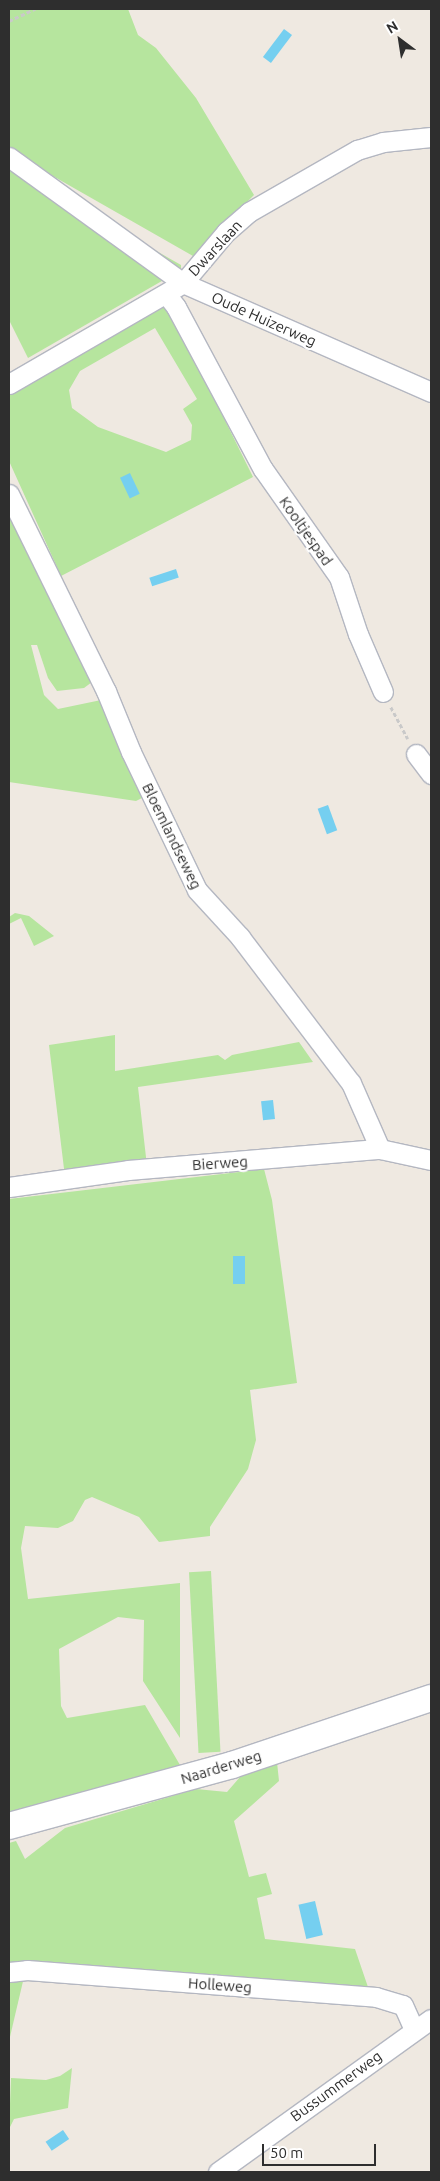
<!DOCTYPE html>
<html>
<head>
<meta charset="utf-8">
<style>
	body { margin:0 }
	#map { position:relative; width:440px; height:2181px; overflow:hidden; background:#efe9e1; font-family:Ubuntu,sans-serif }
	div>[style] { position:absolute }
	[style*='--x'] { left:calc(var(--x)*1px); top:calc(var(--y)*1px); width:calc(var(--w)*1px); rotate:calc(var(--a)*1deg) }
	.green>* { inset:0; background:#b6e59e; transform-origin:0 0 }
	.water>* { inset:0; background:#75cff0; transform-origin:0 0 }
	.path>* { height:2.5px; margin-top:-1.25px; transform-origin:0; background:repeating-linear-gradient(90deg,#c9c9c9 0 4px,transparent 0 6.5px) }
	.roads { filter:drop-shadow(1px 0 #b4b7c1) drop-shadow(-1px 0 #b4b7c1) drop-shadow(0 1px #b4b7c1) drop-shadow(0 -1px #b4b7c1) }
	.minor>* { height:19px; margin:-9.5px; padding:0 9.5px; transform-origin:9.5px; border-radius:9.5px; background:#fff }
	.secondary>* { height:26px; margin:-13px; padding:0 13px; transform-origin:13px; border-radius:13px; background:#fff }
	span { translate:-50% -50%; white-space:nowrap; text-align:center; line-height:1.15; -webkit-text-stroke:4.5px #fff; paint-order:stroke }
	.street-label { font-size:15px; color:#2e2e2e }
	.frame { position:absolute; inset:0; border:10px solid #2e2e2e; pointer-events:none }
	.north { position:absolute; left:375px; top:15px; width:50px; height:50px; -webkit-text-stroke:4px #fff; paint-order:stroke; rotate:329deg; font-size:14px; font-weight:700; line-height:20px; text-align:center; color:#2e2e2e }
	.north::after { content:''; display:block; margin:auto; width:18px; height:22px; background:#2e2e2e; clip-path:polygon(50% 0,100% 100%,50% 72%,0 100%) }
	.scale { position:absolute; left:262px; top:2144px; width:114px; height:22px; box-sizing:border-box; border:2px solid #2e2e2e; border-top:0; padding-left:6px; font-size:15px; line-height:18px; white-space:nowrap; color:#2e2e2e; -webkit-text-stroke:4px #fff; paint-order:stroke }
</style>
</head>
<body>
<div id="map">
	<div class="green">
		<i style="clip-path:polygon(9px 9px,128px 9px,138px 35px,156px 48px,196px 98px,254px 195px,193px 256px,9px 151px)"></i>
		<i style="clip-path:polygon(9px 167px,181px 265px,181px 270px,28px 358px,9px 320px)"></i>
		<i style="clip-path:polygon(evenodd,166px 301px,253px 477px,61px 576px,9px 461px,9px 387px,166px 301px,155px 328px,197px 399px,183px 409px,192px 425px,191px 440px,166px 452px,98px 427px,72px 408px,69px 390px,80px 371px,155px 328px)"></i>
		<i style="clip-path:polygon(9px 499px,96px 679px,84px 688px,57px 691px,48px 678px,37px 645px,31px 645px,44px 695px,58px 709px,106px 699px,148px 795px,136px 801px,9px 782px)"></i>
		<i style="clip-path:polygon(15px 913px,29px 916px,54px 936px,34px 946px,21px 918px,9px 924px,9px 917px)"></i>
		<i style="clip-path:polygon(115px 1035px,115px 1071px,218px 1055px,225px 1060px,232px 1055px,299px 1042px,313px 1062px,138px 1087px,147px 1166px,65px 1177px,49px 1045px)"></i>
		<i style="clip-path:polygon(264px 1169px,272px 1200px,297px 1383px,250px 1390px,256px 1440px,248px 1469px,210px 1527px,210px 1536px,159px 1542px,139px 1517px,92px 1497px,85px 1500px,73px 1521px,58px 1528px,25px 1526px,21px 1548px,28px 1599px,180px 1583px,180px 1738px,143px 1681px,144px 1620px,118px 1617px,59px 1649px,61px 1706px,67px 1718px,145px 1705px,180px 1765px,9px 1818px,9px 1199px)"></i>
		<i style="left:211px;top:1571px;width:181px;height:22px;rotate:87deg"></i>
		<i style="clip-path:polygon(277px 1762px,279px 1781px,234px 1821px,249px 1877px,266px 1873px,272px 1894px,257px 1898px,265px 1939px,355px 1949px,369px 1990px,9px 1966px,9px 1843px,16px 1841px,25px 1859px,65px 1828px,196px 1789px,227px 1792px,240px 1777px)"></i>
		<i style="clip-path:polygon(9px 1977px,24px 1977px,9px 2041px)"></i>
		<i style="clip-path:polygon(72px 2068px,68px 2108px,14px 2119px,9px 2129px,11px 2078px,46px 2080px,60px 2076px)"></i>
	</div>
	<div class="water">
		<i style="left:284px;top:29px;width:10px;height:35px;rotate:37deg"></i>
		<i style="left:130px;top:473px;width:23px;height:11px;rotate:65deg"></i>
		<i style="left:176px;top:569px;width:9px;height:28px;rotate:72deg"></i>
		<i style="left:328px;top:805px;width:27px;height:11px;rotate:70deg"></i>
		<i style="left:273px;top:1100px;width:19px;height:12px;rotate:84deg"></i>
		<i style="left:233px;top:1256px;width:12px;height:28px"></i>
		<i style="left:315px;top:1901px;width:35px;height:17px;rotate:77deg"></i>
		<i style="left:63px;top:2130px;width:11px;height:21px;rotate:56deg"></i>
	</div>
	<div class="path">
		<i style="--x:9;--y:21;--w:29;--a:-25"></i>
		<i style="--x:391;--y:707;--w:36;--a:62"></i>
	</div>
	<div class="roads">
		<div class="minor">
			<i style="--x:9;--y:157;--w:215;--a:35.9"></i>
			<i style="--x:183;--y:283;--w:271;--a:23.7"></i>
			<i style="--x:166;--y:294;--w:16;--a:52"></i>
			<i style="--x:176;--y:307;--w:184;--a:61.8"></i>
			<i style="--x:263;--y:469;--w:132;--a:54.9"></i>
			<i style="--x:339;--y:577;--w:60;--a:71.6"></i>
			<i style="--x:358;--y:634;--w:63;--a:66.7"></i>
			<i style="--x:9;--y:384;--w:201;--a:-30.1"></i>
			<i style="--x:183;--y:283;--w:67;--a:-49.9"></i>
			<i style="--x:226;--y:232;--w:30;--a:-41"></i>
			<i style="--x:249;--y:212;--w:125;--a:-29.9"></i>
			<i style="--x:357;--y:150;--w:27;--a:-17"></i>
			<i style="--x:383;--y:142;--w:48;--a:-5.9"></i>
			<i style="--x:9;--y:494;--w:220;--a:63.8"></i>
			<i style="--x:106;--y:691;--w:66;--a:67.7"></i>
			<i style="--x:131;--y:752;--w:153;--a:64.4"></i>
			<i style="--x:197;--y:890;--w:64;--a:47.5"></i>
			<i style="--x:240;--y:937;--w:183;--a:52.8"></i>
			<i style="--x:351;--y:1083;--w:72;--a:66.3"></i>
			<i style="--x:416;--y:754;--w:25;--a:53"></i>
			<i style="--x:9;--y:1187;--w:120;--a:-8.1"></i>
			<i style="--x:128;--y:1170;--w:253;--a:-4.8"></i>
			<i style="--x:380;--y:1149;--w:52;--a:12.2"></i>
			<i style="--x:9;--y:1972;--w:18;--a:-6"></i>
			<i style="--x:27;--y:1970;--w:350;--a:4.4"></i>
			<i style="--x:376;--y:1997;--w:28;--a:17"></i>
			<i style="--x:403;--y:2005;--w:27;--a:66"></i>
			<i style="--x:218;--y:2172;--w:262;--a:-35.7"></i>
		</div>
		<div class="secondary">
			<i style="--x:9;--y:1826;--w:231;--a:-15.3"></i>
			<i style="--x:232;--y:1765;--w:210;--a:-18.6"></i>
		</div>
	</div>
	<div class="street-label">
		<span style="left:215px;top:248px;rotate:-47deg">Dwarslaan</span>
		<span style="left:264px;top:319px;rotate:24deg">Oude Huizerweg</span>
		<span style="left:306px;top:531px;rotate:55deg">Kooltjespad</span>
		<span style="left:172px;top:836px;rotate:64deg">Bloemlandseweg</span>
		<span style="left:220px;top:1163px;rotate:-4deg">Bierweg</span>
		<span style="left:221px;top:1767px;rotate:-17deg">Naarderweg</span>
		<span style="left:220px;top:1985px;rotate:4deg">Holleweg</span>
		<span style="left:336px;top:2086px;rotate:-36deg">Bussummerweg</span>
	</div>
	<div class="frame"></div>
	<div class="north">N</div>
	<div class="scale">50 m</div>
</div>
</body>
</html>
